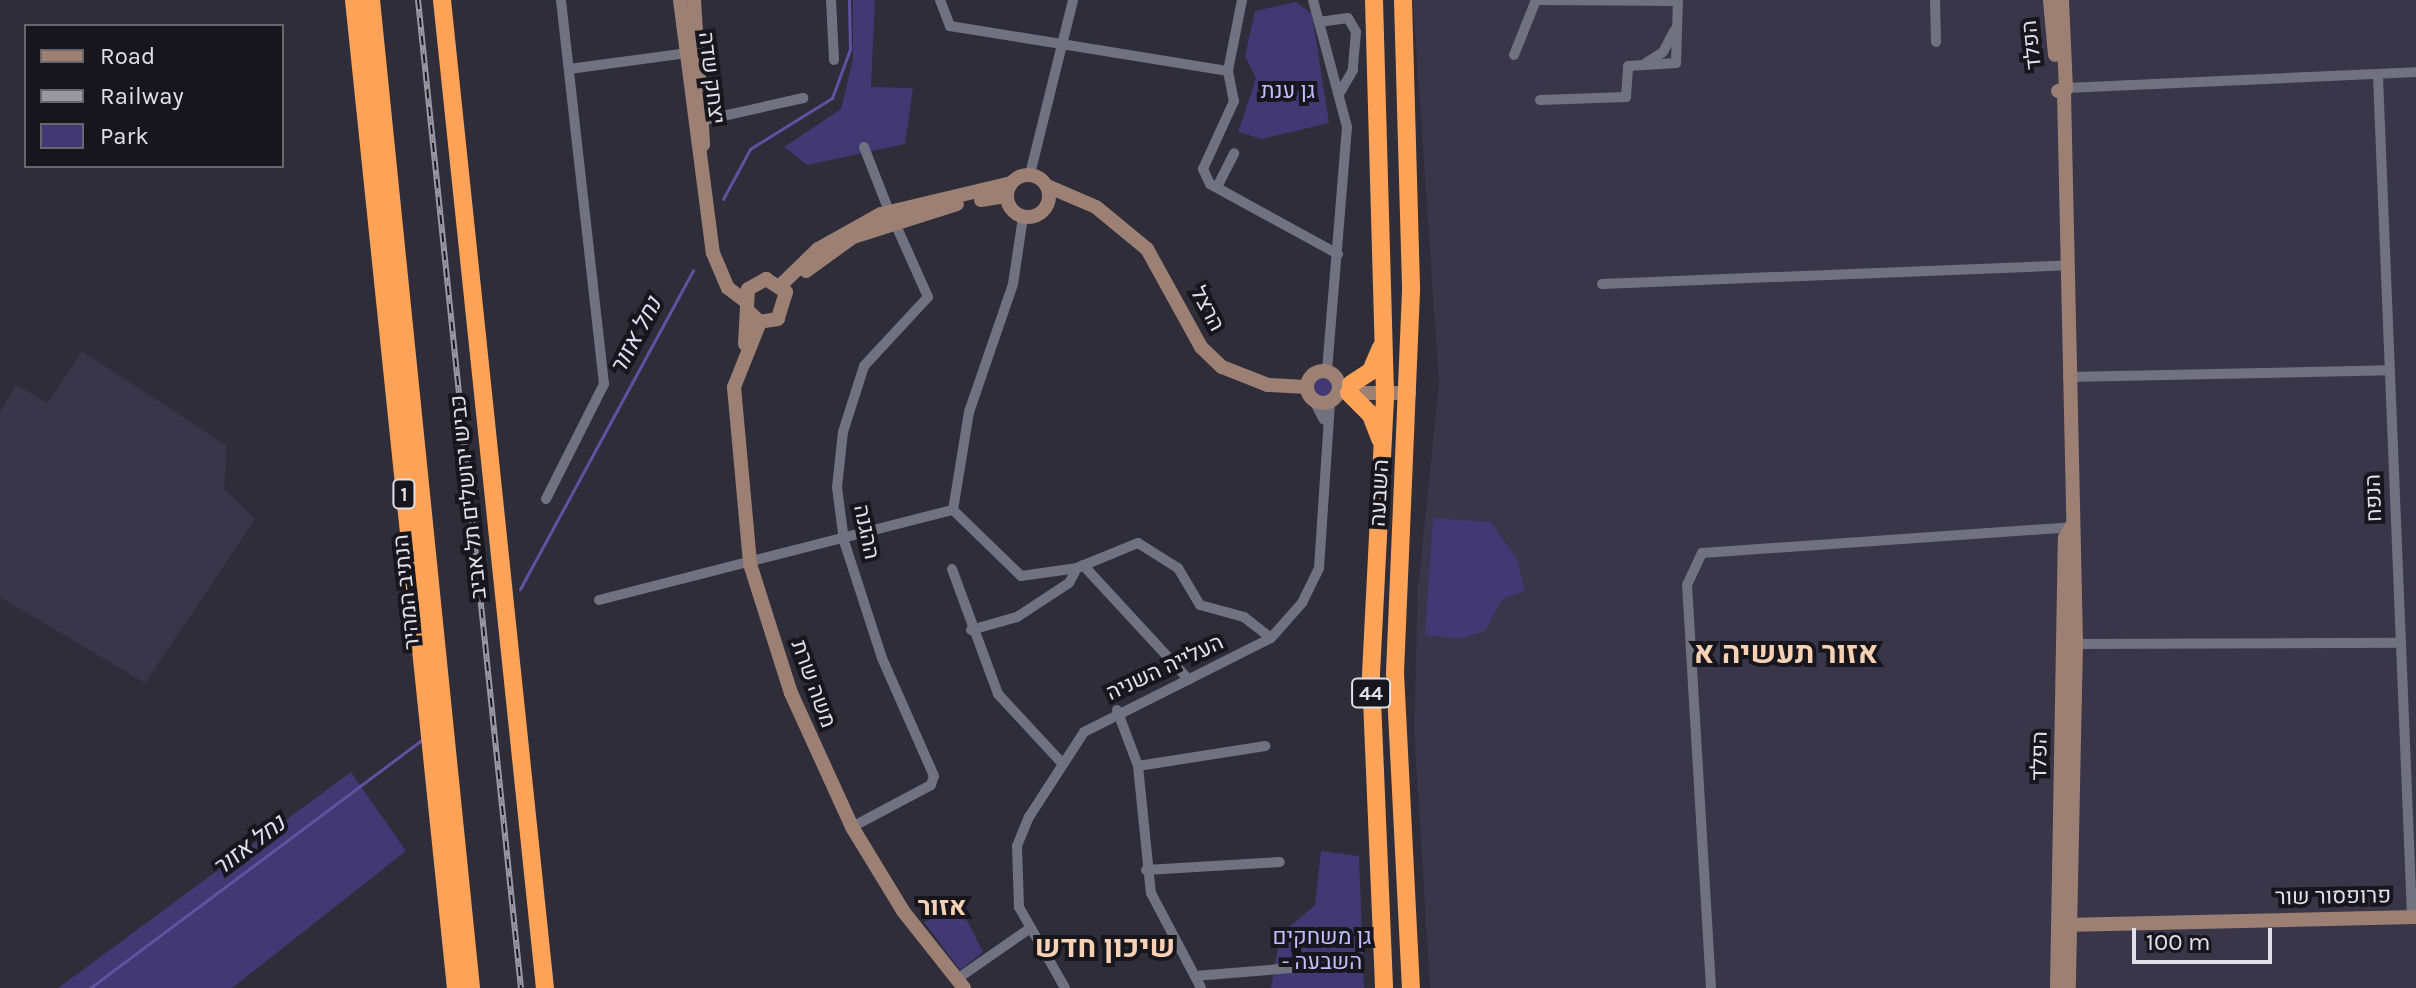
<!DOCTYPE html>
<html>
<head>
<meta charset="utf-8">
<style>
	body { margin:0 }
	#map { position:relative; width:2416px; height:988px; overflow:hidden; background:#2e2d39; font-family:Karla,Heebo,sans-serif }
	div>[style] { position:absolute }
	[style*='--x'] { left:calc(var(--x)*1px); top:calc(var(--y)*1px); width:calc(var(--w)*1px); rotate:calc(var(--a)*1deg) }
	.built>* { inset:0; background:#383648 }
	.green>* { inset:0; background:#423873 }
	.round { border-radius:50% }
	.stream>* { height:3px; margin:-1.5px; padding:0 1.5px; transform-origin:1.5px; border-radius:1.5px; background:#5f52a1 }
	.street>* { height:10px; margin:-5px; padding:0 5px; transform-origin:5px; border-radius:5px; background:#72717f }
	.secondary>* { height:14px; margin:-7px; padding:0 7px; transform-origin:7px; border-radius:7px; background:#9c8073 }
	.secondary>.ring { margin:-7px; padding:0; box-sizing:content-box; background:none; border:14px solid #9c8073; border-radius:50% }
	.highway>* { height:18px; margin:-9px; padding:0 9px; transform-origin:9px; border-radius:9px; background:#fda357 }
	.rail>* { height:6px; margin-top:-3px; transform-origin:0; background:repeating-linear-gradient(90deg,#17161c 0 9px,#9a99a3 0 18px); box-sizing:border-box; border-block:2px solid #9a99a3 }
	span { translate:-50% -50%; white-space:nowrap; text-align:center; line-height:1.15; -webkit-text-stroke:8px #17161c; paint-order:stroke }
	.shield-label span { padding:2px 6px; background:#17161c; border:2px solid; border-radius:6px; -webkit-text-stroke-width:0 }
	.shield-label { font-size:20px; color:#e1e0e8; font-weight:700 }
	.street-label { font-size:22px; color:#e1e0e8 }
	.park-label { font-size:22px; color:#c3bdfe }
	.water-label { font-size:24px; color:#dfddf4; font-style:italic }
	.quarter-label { font-size:26px; color:#f8d1b3; font-weight:700 }
	.district-label { font-size:30px; color:#f8d1b3; font-weight:700 }
	.legend { position:absolute; left:24px; top:24px; width:260px; height:144px; box-sizing:border-box; background:#17161c; border:2px solid #68676e; margin:0; padding:10px 14px; list-style:none; font-size:24px; color:#e1e0e8 }
	.legend li { display:flex; align-items:center; gap:16px; height:40px }
	.legend b { width:40px; border:2px solid #68676e }
	.scale { position:absolute; left:2132px; top:928px; width:140px; height:36px; box-sizing:border-box; border:4px solid #e1e0e8; border-top:0; padding-left:10px; font-size:24px; line-height:28px; white-space:nowrap; color:#e1e0e8; -webkit-text-stroke:6px #17161c; paint-order:stroke }
</style>
</head>
<body>
<div id="map">
	<div class="built">
		<i style="clip-path:polygon(1413px 0,2416px 0,2416px 988px,1430px 988px,1414px 727px,1418px 588px,1439px 384px)"></i>
		<i style="clip-path:polygon(82px 351px,227px 446px,224px 489px,255px 519px,145px 683px,0 597px,0 412px,16px 385px,48px 403px)"></i>
	</div>
	<div class="green">
		<i style="clip-path:polygon(853px 0,875px 0,871px 87px,913px 88px,905px 144px,807px 165px,784px 147px,841px 109px,853px 59px)"></i>
		<i style="clip-path:polygon(1296px 2px,1312px 14px,1329px 123px,1262px 139px,1238px 132px,1256px 78px,1245px 56px,1255px 11px)"></i>
		<i class="round" style="left:1312px;top:376px;width:22px;height:22px"></i>
		<i style="clip-path:polygon(1433px 518px,1491px 522px,1517px 559px,1525px 591px,1502px 599px,1485px 631px,1460px 639px,1425px 635px)"></i>
		<i style="clip-path:polygon(351px 772px,406px 851px,232px 988px,58px 988px)"></i>
		<i style="clip-path:polygon(1321px 851px,1359px 856px,1364px 988px,1271px 988px,1280px 935px,1315px 905px)"></i>
		<i style="clip-path:polygon(959px 905px,983px 952px,960px 970px,924px 922px)"></i>
	</div>
	<div class="stream">
		<i style="--x:723;--y:199;--w:57;--a:-61.6"></i>
		<i style="--x:750;--y:149;--w:97;--a:-31.9"></i>
		<i style="--x:832;--y:98;--w:52;--a:-69.8"></i>
		<i style="--x:850;--y:49;--w:49;--a:-91.2"></i>
		<i style="--x:520;--y:589;--w:363;--a:-61.5"></i>
		<i style="--x:90;--y:988;--w:417;--a:-36.8"></i>
	</div>
	<div class="street">
		<i style="--x:831;--y:0;--w:60;--a:87.1"></i>
		<i style="--x:940;--y:0;--w:28;--a:69"></i>
		<i style="--x:950;--y:26;--w:282;--a:9.2"></i>
		<i style="--x:1242;--y:0;--w:72;--a:101.2"></i>
		<i style="--x:1228;--y:71;--w:31;--a:79"></i>
		<i style="--x:1234;--y:101;--w:75;--a:114.5"></i>
		<i style="--x:1203;--y:169;--w:17;--a:65"></i>
		<i style="--x:1210;--y:184;--w:146;--a:28.7"></i>
		<i style="--x:1313;--y:0;--w:131;--a:75"></i>
		<i style="--x:1347;--y:127;--w:245;--a:94.7"></i>
		<i style="--x:1935;--y:0;--w:42;--a:88.6"></i>
		<i style="--x:1319;--y:22;--w:29;--a:-8"></i>
		<i style="--x:1348;--y:18;--w:16;--a:60"></i>
		<i style="--x:1356;--y:32;--w:38;--a:95"></i>
		<i style="--x:1353;--y:70;--w:28;--a:120"></i>
		<i style="--x:1514;--y:55;--w:59;--a:-68.2"></i>
		<i style="--x:1536;--y:0;--w:142;--a:0.4"></i>
		<i style="--x:1646;--y:63;--w:20;--a:-33"></i>
		<i style="--x:1663;--y:52;--w:24;--a:-62"></i>
		<i style="--x:569;--y:69;--w:126;--a:-7.7"></i>
		<i style="--x:2378;--y:77;--w:841;--a:87.68"></i>
		<i style="--x:2066;--y:88;--w:350;--a:-2.6"></i>
		<i style="--x:1540;--y:100;--w:86;--a:-2"></i>
		<i style="--x:1626;--y:97;--w:31;--a:-86"></i>
		<i style="--x:1628;--y:66;--w:48;--a:-3.6"></i>
		<i style="--x:1676;--y:63;--w:63;--a:-88.2"></i>
		<i style="--x:696;--y:122;--w:110;--a:-12.6"></i>
		<i style="--x:864;--y:147;--w:69;--a:68.7"></i>
		<i style="--x:1030;--y:174;--w:179;--a:-76.1"></i>
		<i style="--x:1217;--y:187;--w:38;--a:-63"></i>
		<i style="--x:1602;--y:284;--w:464;--a:-2.3"></i>
		<i style="--x:2068;--y:377;--w:321;--a:-1.2"></i>
		<i style="--x:1314;--y:401;--w:21;--a:62"></i>
		<i style="--x:546;--y:499;--w:129;--a:-63.2"></i>
		<i style="--x:604;--y:384;--w:386;--a:-96.4"></i>
		<i style="--x:953;--y:510;--w:95;--a:44.1"></i>
		<i style="--x:1021;--y:576;--w:57;--a:-8.1"></i>
		<i style="--x:1077;--y:568;--w:66;--a:-22.3"></i>
		<i style="--x:1138;--y:543;--w:47;--a:32"></i>
		<i style="--x:1178;--y:568;--w:43;--a:59.3"></i>
		<i style="--x:1200;--y:605;--w:46;--a:15.3"></i>
		<i style="--x:1244;--y:617;--w:34;--a:38"></i>
		<i style="--x:1083;--y:565;--w:156;--a:47.3"></i>
		<i style="--x:952;--y:569;--w:133;--a:69.8"></i>
		<i style="--x:998;--y:694;--w:91;--a:47.2"></i>
		<i style="--x:599;--y:600;--w:365;--a:-14.3"></i>
		<i style="--x:953;--y:510;--w:99;--a:-80.7"></i>
		<i style="--x:969;--y:412;--w:135;--a:-71"></i>
		<i style="--x:1013;--y:284;--w:68;--a:-81.5"></i>
		<i style="--x:971;--y:630;--w:48;--a:-15.8"></i>
		<i style="--x:1017;--y:617;--w:62;--a:-33.2"></i>
		<i style="--x:1069;--y:583;--w:17;--a:-62"></i>
		<i style="--x:2076;--y:644;--w:323;--a:-0.2"></i>
		<i style="--x:1117;--y:710;--w:60;--a:69.4"></i>
		<i style="--x:1138;--y:766;--w:128;--a:84.2"></i>
		<i style="--x:1151;--y:893;--w:107;--a:62.2"></i>
		<i style="--x:1138;--y:766;--w:129;--a:-8.9"></i>
		<i style="--x:852;--y:827;--w:89;--a:-28"></i>
		<i style="--x:931;--y:785;--w:9;--a:-72"></i>
		<i style="--x:934;--y:776;--w:129;--a:-113.8"></i>
		<i style="--x:882;--y:658;--w:123;--a:-108"></i>
		<i style="--x:844;--y:541;--w:54;--a:-97.4"></i>
		<i style="--x:837;--y:487;--w:55;--a:-83.8"></i>
		<i style="--x:843;--y:432;--w:69;--a:-72.3"></i>
		<i style="--x:864;--y:366;--w:94;--a:-47.2"></i>
		<i style="--x:928;--y:297;--w:83;--a:-114.1"></i>
		<i style="--x:1146;--y:870;--w:134;--a:-3.4"></i>
		<i style="--x:1195;--y:976;--w:97;--a:-4.7"></i>
		<i style="--x:957;--y:979;--w:84;--a:-34.8"></i>
		<i style="--x:1065;--y:988;--w:93;--a:-119.6"></i>
		<i style="--x:1019;--y:907;--w:61;--a:-91.9"></i>
		<i style="--x:1017;--y:846;--w:31;--a:-68"></i>
		<i style="--x:1029;--y:817;--w:101;--a:-57.1"></i>
		<i style="--x:1084;--y:732;--w:209;--a:-26.7"></i>
		<i style="--x:1271;--y:638;--w:47;--a:-48.5"></i>
		<i style="--x:1302;--y:603;--w:39;--a:-64"></i>
		<i style="--x:1319;--y:568;--w:166;--a:-86.2"></i>
		<i style="--x:1711;--y:988;--w:404;--a:-93.4"></i>
		<i style="--x:1687;--y:585;--w:35;--a:-65"></i>
		<i style="--x:1702;--y:553;--w:370;--a:-4"></i>
	</div>
	<div class="secondary">
		<i style="--x:680;--y:0;--w:255;--a:82.6"></i>
		<i style="--x:713;--y:253;--w:38;--a:67"></i>
		<i style="--x:728;--y:288;--w:21;--a:37"></i>
		<i style="--x:694;--y:0;--w:145;--a:86.4"></i>
		<i style="--x:2050;--y:0;--w:55;--a:84.8"></i>
		<i style="--x:2058;--y:91;--w:8;--a:-14"></i>
		<i style="--x:2066;--y:89;--w:89;--a:-92.6"></i>
		<i style="--x:2064;--y:92;--w:552;--a:88.75"></i>
		<i style="--x:2076;--y:644;--w:344;--a:91.2"></i>
		<i class="ring" style="left:1007px;top:175px;width:28px;height:28px"></i>
		<i style="--x:1047;--y:186;--w:53;--a:23.2"></i>
		<i style="--x:1096;--y:207;--w:66;--a:39.5"></i>
		<i style="--x:1147;--y:249;--w:112;--a:61.1"></i>
		<i style="--x:1201;--y:347;--w:29;--a:44"></i>
		<i style="--x:1222;--y:367;--w:49;--a:21.4"></i>
		<i style="--x:1268;--y:385;--w:38;--a:3"></i>
		<i style="--x:981;--y:200;--w:26;--a:-9"></i>
		<i style="--x:806;--y:271;--w:58;--a:-35.9"></i>
		<i style="--x:853;--y:237;--w:109;--a:-17.6"></i>
		<i style="--x:781;--y:285;--w:52;--a:-44.2"></i>
		<i style="--x:818;--y:249;--w:72;--a:-29.1"></i>
		<i style="--x:881;--y:214;--w:134;--a:-13.4"></i>
		<i style="--x:760;--y:322;--w:70;--a:111.8"></i>
		<i style="--x:734;--y:387;--w:178;--a:84.8"></i>
		<i style="--x:750;--y:564;--w:135;--a:72.4"></i>
		<i style="--x:791;--y:693;--w:147;--a:65.5"></i>
		<i style="--x:852;--y:827;--w:98;--a:58.7"></i>
		<i style="--x:903;--y:911;--w:98;--a:51.6"></i>
		<i style="--x:745;--y:344;--w:55;--a:-86.9"></i>
		<i style="--x:748;--y:289;--w:21;--a:-29"></i>
		<i style="--x:766;--y:279;--w:24;--a:33"></i>
		<i style="--x:786;--y:292;--w:28;--a:107"></i>
		<i style="--x:778;--y:319;--w:18;--a:171"></i>
		<i style="--x:760;--y:322;--w:16;--a:-137"></i>
		<i class="ring" style="left:1307px;top:371px;width:18px;height:18px"></i>
		<i style="--x:1346;--y:393;--w:63;--a:0"></i>
		<i style="--x:2064;--y:925;--w:352;--a:-1.3"></i>
		<i style="--x:2057;--y:988;--w:450;--a:-89"></i>
		<i style="--x:2065;--y:538;--w:13;--a:-61"></i>
	</div>
	<div class="highway">
		<i style="--x:354;--y:0;--w:993;--a:84.11"></i>
		<i style="--x:371;--y:0;--w:993;--a:84.22"></i>
		<i style="--x:442;--y:0;--w:993;--a:84.05"></i>
		<i style="--x:1374;--y:0;--w:398;--a:88.4"></i>
		<i style="--x:1385;--y:398;--w:278;--a:92.9"></i>
		<i style="--x:1371;--y:676;--w:312;--a:87.6"></i>
		<i style="--x:1403;--y:0;--w:291;--a:88.4"></i>
		<i style="--x:1411;--y:291;--w:382;--a:92.4"></i>
		<i style="--x:1395;--y:673;--w:315;--a:87.1"></i>
		<i style="--x:1351;--y:384;--w:24;--a:-33"></i>
		<i style="--x:1371;--y:371;--w:25;--a:-67"></i>
		<i style="--x:1349;--y:393;--w:31;--a:45"></i>
		<i style="--x:1371;--y:415;--w:26;--a:69"></i>
	</div>
	<div class="rail">
		<i style="--x:418;--y:0;--w:993;--a:84.05"></i>
	</div>
	<div class="shield-label">
		<span style="left:404px;top:494px">1</span>
		<span style="left:1371px;top:693px">44</span>
	</div>
	<div class="street-label">
		<span style="left:2032px;top:45px;rotate:-96deg">הפלד</span>
		<span style="left:711px;top:78px;rotate:83deg">יצחק שדה</span>
		<span style="left:1207px;top:309px;rotate:62deg">הרצל</span>
		<span style="left:1380px;top:493px;rotate:-87deg">השבעה</span>
		<span style="left:469px;top:497px;rotate:-96deg">כביש ירושלים תל אביב</span>
		<span style="left:2374px;top:498px;rotate:-92deg">הנפח</span>
		<span style="left:866px;top:532px;rotate:78deg">ההגנה</span>
		<span style="left:407px;top:592px;rotate:-96deg">הנתיב המהיר</span>
		<span style="left:1165px;top:668px;rotate:-25deg">העלייה השניה</span>
		<span style="left:813px;top:684px;rotate:70deg">משה שרת</span>
		<span style="left:2040px;top:756px;rotate:-89deg">הפלד</span>
		<span style="left:2333px;top:897px;rotate:-1deg">פרופסור שור</span>
	</div>
	<div class="park-label">
		<span style="left:1288px;top:92px">גן ענת</span>
		<span style="left:1322px;top:950px">גן משחקים<br>- השבעה</span>
	</div>
	<div class="water-label">
		<span style="left:636px;top:336px;rotate:-62deg">נחל אזור</span>
		<span style="left:249px;top:846px;rotate:-37deg">נחל אזור</span>
	</div>
	<div class="quarter-label">
		<span style="left:942px;top:907px">אזור</span>
	</div>
	<div class="district-label">
		<span style="left:1786px;top:653px">אזור תעשיה א</span>
		<span style="left:1105px;top:947px">שיכון חדש</span>
	</div>
	<ul class="legend">
	<li><b style="height:10px;background:#9c8073"></b>Road</li>
	<li><b style="height:10px;background:#9a99a3"></b>Railway</li>
	<li><b style="height:22px;background:#423873"></b>Park</li>
	</ul>
	<div class="scale">100 m</div>
</div>
</body>
</html>
